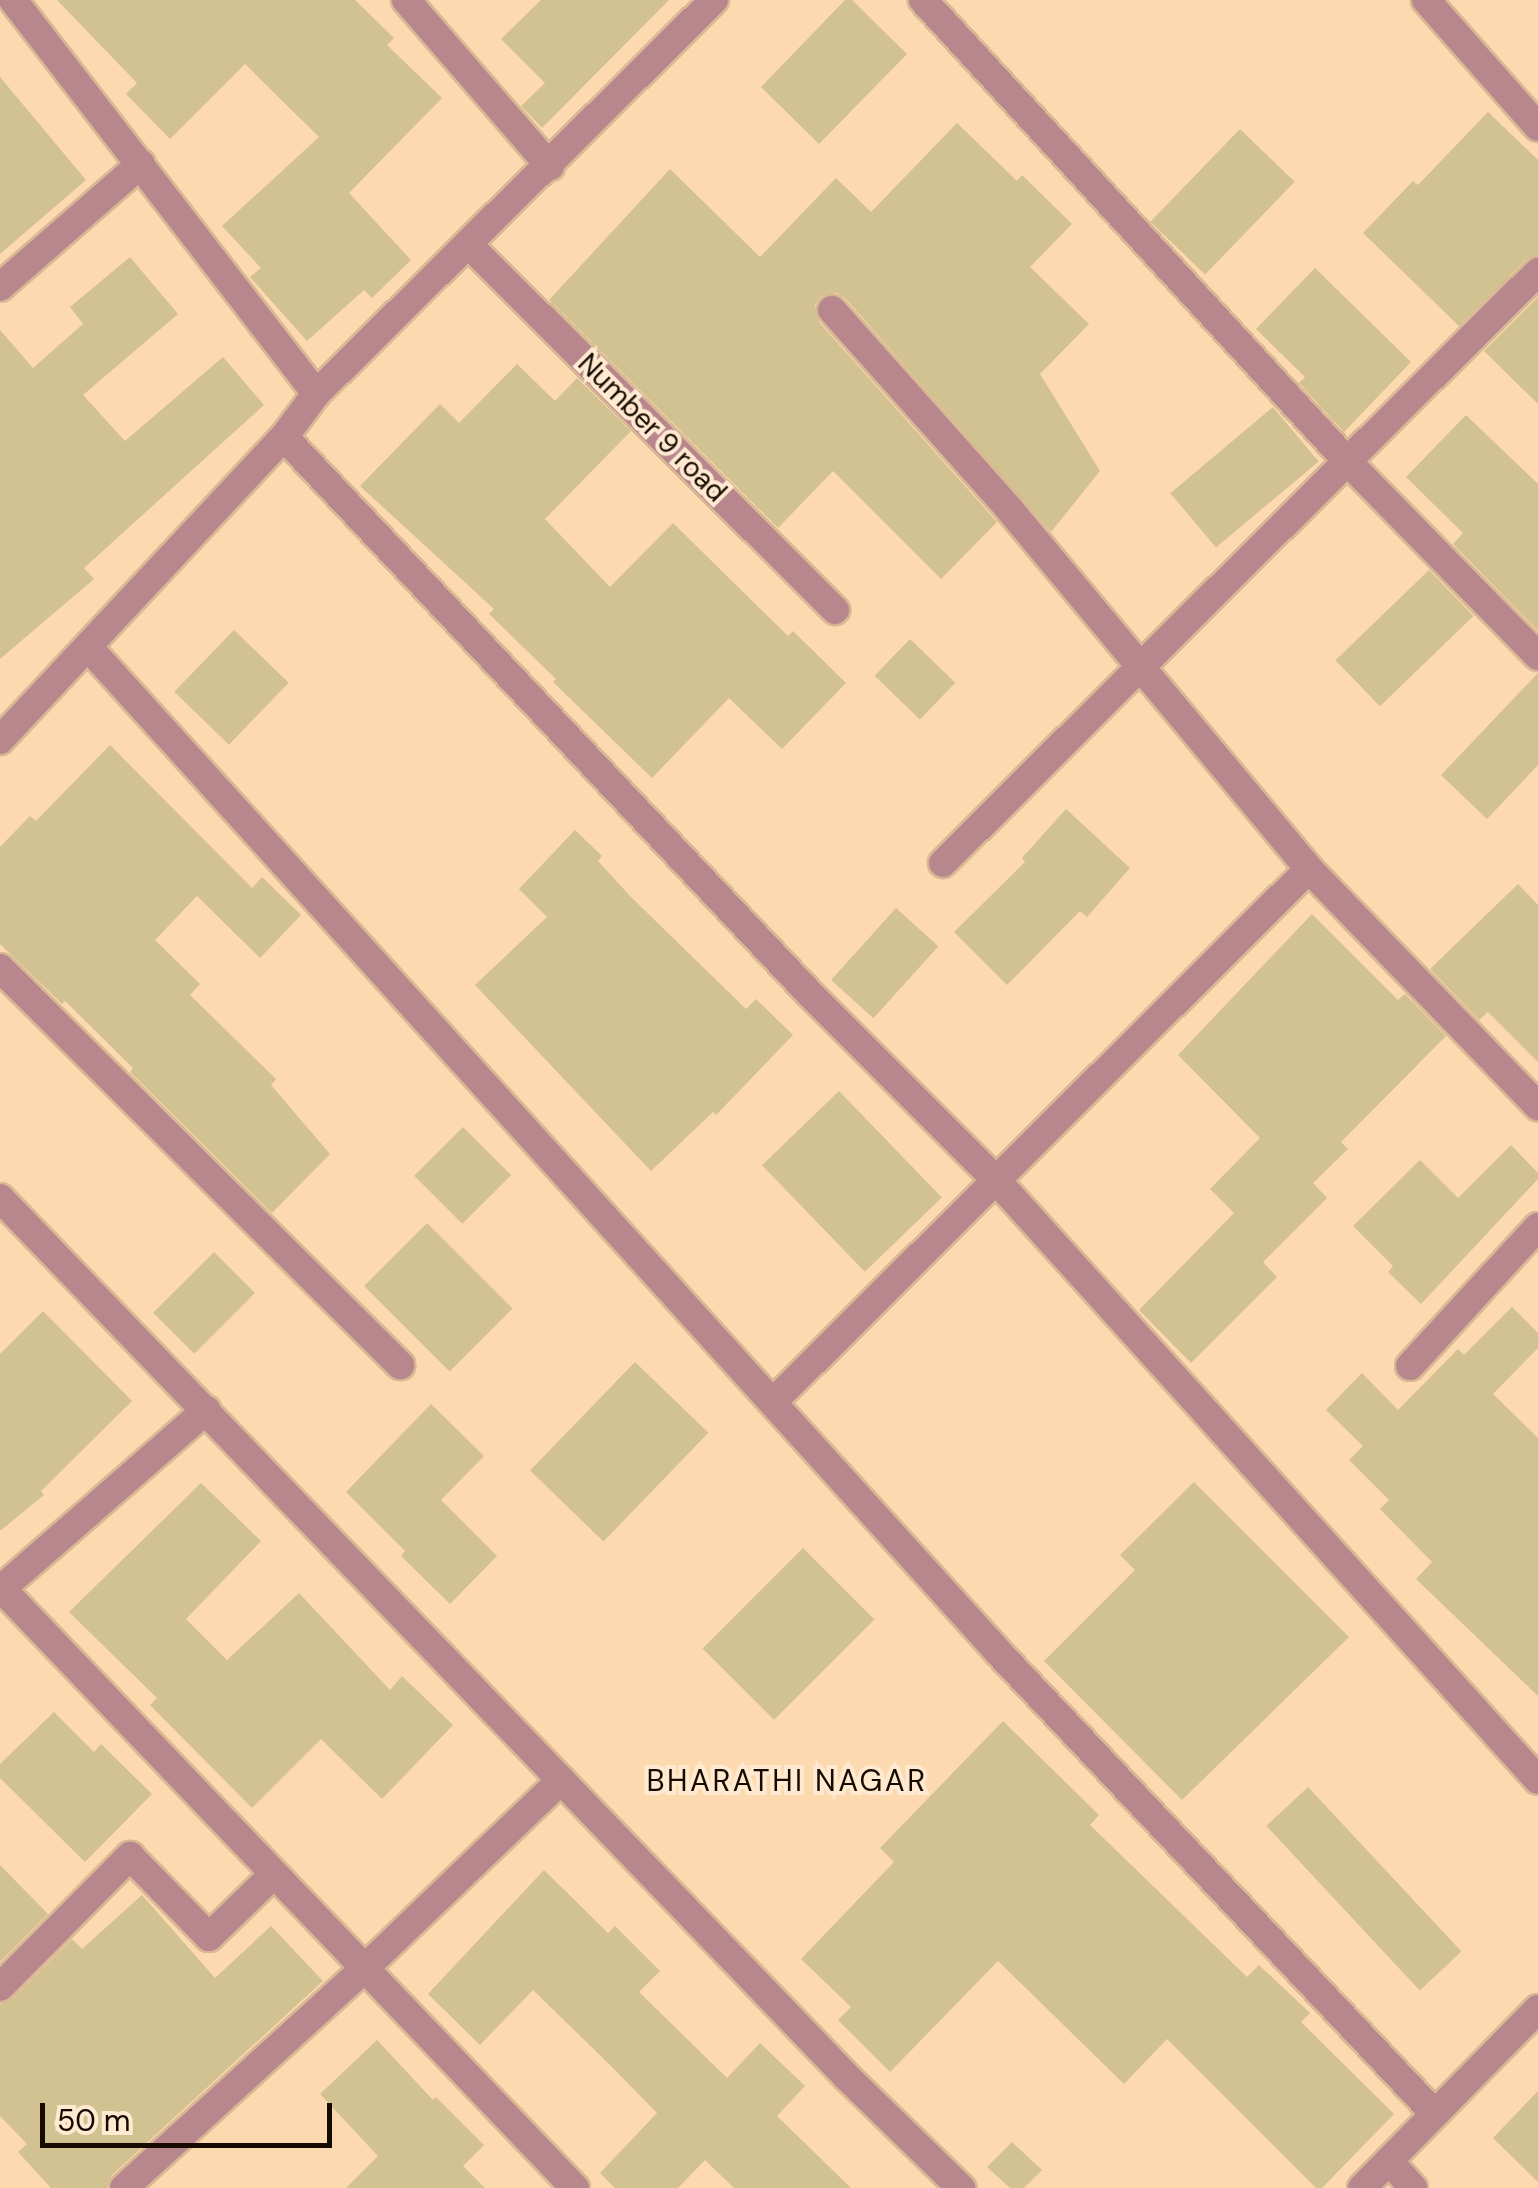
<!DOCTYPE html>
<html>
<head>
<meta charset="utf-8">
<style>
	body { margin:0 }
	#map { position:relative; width:1538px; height:2188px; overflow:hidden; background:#fdd9b0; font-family:"DM Sans",sans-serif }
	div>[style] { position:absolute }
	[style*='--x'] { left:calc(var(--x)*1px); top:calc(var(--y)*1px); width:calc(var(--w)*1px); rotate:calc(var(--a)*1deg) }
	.building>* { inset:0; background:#d2c191; transform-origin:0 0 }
	.roads { filter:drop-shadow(2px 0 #d8b894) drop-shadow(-2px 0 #d8b894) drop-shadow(0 2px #d8b894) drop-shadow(0 -2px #d8b894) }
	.minor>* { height:28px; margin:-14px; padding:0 14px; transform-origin:14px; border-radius:14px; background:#b8878d }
	.tertiary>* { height:28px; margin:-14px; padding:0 14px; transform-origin:14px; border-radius:14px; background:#b8878d }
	span { translate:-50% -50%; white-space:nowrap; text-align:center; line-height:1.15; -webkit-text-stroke:8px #ffe9d1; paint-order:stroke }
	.street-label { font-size:28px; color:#170b01 }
	.neighbourhood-label { font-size:30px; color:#170b01; letter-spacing:2.5px }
	.scale { position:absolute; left:40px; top:2103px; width:292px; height:45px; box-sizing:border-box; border:5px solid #170b01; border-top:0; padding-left:12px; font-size:30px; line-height:35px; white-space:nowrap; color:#170b01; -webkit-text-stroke:8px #ffe9d1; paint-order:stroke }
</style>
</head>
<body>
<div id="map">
	<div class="building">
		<i style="clip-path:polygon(57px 0,355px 0,394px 38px,387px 45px,442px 98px,349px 193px,411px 260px,372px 298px,364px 290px,307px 341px,250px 277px,261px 268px,222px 226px,319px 137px,245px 64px,170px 139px,126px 94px,137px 83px)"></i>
		<i style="clip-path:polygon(541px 0,669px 0,542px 128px,521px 106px,545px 83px,501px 39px)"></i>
		<i style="clip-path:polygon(845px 0,852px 0,907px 54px,819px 144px,761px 87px)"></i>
		<i style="clip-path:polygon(0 77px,86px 180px,0 254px)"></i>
		<i style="clip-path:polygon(1488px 112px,1538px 160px,1538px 255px,1526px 260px,1459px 326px,1363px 233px,1413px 181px,1418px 185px)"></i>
		<i style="clip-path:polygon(957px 123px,1017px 181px,1022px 175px,1072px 224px,1030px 267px,1089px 324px,1040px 374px,1100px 471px,1051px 532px,845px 298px,837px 293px,821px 296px,815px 305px,819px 322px,997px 522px,941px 579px,833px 471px,778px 528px,549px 300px,670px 169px,760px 257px,836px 178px,871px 212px)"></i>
		<i style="left:1240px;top:129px;width:76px;height:129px;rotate:44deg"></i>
		<i style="clip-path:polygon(130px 257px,178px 314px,83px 395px,125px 441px,223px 357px,264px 405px,84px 568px,94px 579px,0 659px,0 330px,33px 368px,83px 324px,70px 307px)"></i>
		<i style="clip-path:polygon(1315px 268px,1411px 362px,1344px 432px,1299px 383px,1305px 377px,1256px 329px)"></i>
		<i style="clip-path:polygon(1538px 297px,1538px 404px,1484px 351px)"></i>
		<i style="clip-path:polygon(517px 364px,555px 401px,577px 378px,631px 431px,545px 519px,610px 587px,673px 523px,788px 636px,793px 631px,846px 683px,782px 749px,729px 698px,652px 778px,553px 682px,556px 679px,489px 614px,494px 609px,360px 486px,440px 404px,459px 423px)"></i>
		<i style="left:1273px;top:407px;width:71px;height:134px;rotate:50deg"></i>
		<i style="clip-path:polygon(1466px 415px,1538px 484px,1538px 631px,1453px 544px,1463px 533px,1406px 477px)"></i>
		<i style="left:1429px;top:570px;width:64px;height:130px;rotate:46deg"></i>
		<i style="left:234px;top:630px;width:76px;height:86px;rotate:44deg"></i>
		<i style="left:910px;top:639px;width:63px;height:51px;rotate:44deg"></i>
		<i style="clip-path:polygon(1538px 673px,1538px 765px,1487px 819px,1441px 775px)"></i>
		<i style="clip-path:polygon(110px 745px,252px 888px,262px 877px,301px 915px,260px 958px,197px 896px,155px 940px,200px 984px,190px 995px,276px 1079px,271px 1085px,330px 1154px,272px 1213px,130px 1072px,133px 1068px,65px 1001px,62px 1004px,0 944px,0 847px,30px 816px,36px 821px)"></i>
		<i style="clip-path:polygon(1066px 809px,1130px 868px,1087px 917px,1080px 911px,1007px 985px,954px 932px,1025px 862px,1022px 858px)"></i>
		<i style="clip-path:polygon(575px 830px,602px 856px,598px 861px,631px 897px,746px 1009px,756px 999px,793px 1035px,716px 1115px,713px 1112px,651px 1171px,475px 985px,547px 917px,519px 889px)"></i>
		<i style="clip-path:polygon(1518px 884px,1538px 905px,1538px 1062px,1488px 1012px,1479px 1020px,1430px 969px)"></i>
		<i style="left:896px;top:908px;width:57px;height:97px;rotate:42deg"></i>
		<i style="clip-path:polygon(1312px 914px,1398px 1000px,1405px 994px,1446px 1036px,1341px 1142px,1348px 1149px,1313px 1183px,1327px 1198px,1263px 1262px,1277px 1277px,1191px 1363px,1139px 1310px,1234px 1213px,1210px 1189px,1260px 1138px,1178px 1055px)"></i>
		<i style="left:839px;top:1091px;width:148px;height:107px;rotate:46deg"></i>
		<i style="left:463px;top:1127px;width:68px;height:69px;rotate:45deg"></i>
		<i style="clip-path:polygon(1511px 1145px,1538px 1173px,1538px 1179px,1421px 1304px,1388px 1272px,1393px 1266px,1353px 1226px,1420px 1160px,1458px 1198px)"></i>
		<i style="left:427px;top:1223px;width:121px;height:89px;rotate:45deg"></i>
		<i style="left:214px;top:1252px;width:58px;height:86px;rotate:45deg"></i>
		<i style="clip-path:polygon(1512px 1307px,1538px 1333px,1538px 1348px,1493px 1394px,1538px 1438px,1538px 1696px,1416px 1579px,1432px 1562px,1380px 1509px,1389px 1500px,1349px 1460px,1363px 1446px,1326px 1410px,1362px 1373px,1398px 1410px,1458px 1349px,1464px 1355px)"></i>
		<i style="clip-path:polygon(43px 1311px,132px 1401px,41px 1491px,44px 1495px,0 1531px,0 1354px)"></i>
		<i style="left:635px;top:1362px;width:102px;height:151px;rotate:44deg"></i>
		<i style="clip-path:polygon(431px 1404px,484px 1456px,441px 1500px,497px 1556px,450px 1604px,401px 1556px,405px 1551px,346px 1492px)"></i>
		<i style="clip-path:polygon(1194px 1482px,1349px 1637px,1182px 1800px,1044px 1661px,1135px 1570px,1120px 1555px)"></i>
		<i style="clip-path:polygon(201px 1483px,261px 1541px,186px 1619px,227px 1660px,299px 1593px,390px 1690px,402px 1676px,453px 1725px,382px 1799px,321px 1739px,252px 1808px,150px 1705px,157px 1698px,69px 1612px)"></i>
		<i style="left:803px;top:1548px;width:101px;height:142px;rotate:45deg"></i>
		<i style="clip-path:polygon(54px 1712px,94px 1752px,101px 1744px,152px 1794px,85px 1862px,0 1778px,0 1764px)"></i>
		<i style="clip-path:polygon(1003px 1721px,1099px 1815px,1090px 1825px,1247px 1977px,1259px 1965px,1310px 2013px,1301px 2022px,1394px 2114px,1322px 2188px,1316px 2188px,1167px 2039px,1124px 2084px,998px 1961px,890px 2072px,838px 2020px,851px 2007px,801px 1959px,894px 1862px,880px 1848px)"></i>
		<i style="left:1308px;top:1787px;width:225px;height:57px;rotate:47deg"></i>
		<i style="clip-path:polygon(0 1865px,48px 1914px,0 1962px)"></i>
		<i style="clip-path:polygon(544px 1870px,608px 1933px,615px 1926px,660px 1971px,639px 1992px,727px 2078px,760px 2043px,805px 2086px,777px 2116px,851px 2188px,734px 2188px,705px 2160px,678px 2188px,615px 2188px,600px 2173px,657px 2113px,611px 2066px,533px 1990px,480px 2045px,428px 1994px)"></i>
		<i style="clip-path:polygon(142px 1895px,215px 1978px,271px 1926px,323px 1981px,112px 2175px,107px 2188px,51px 2188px,18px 2152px,27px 2144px,0 2116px,0 2004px,12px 1999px,72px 1939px,82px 1949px)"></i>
		<i style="clip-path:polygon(377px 2040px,433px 2100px,436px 2097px,484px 2145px,463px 2166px,485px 2188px,346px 2188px,378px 2156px,320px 2094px)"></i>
		<i style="clip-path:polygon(1538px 2091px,1538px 2182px,1493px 2138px)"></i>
		<i style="clip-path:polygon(1012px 2142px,1042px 2170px,1024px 2188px,1010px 2188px,987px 2167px)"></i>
	</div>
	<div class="roads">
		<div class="minor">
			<i style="--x:13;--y:0;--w:497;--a:52.4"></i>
			<i style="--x:406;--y:0;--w:220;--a:49.1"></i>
			<i style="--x:923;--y:0;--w:626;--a:47.39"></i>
			<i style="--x:1347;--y:461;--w:273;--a:45.6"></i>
			<i style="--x:1426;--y:0;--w:169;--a:48.6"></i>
			<i style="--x:469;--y:245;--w:517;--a:44.92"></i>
			<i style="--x:0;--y:287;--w:187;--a:-41.1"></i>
			<i style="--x:832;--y:310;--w:268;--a:48.3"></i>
			<i style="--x:1010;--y:510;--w:467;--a:50.2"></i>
			<i style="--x:1309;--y:869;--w:330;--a:46"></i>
			<i style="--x:284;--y:437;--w:765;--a:46.64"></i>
			<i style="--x:809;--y:993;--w:266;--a:45"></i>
			<i style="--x:997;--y:1181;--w:807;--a:47.91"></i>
			<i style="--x:88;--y:647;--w:1359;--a:47.83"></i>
			<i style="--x:1000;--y:1654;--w:633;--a:46.6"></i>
			<i style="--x:943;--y:863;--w:839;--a:-44.81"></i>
			<i style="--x:0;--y:968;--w:564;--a:44.78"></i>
			<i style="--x:0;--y:1198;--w:1222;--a:46.06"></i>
			<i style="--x:848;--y:2078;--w:158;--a:44.2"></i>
			<i style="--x:1410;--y:1366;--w:189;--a:-47.4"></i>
			<i style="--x:773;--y:1402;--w:756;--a:-44.84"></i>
			<i style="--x:0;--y:1587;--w:832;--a:46.27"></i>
			<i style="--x:0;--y:1590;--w:274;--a:-41.1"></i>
			<i style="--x:0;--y:1987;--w:185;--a:-45.2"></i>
			<i style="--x:130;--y:1856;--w:113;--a:45.7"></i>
			<i style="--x:209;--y:1937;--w:89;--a:-44.1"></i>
			<i style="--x:1389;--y:2161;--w:36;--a:48"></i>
			<i style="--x:124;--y:2188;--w:325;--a:-42.4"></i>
			<i style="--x:364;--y:1969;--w:273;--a:-43.8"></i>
			<i style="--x:1362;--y:2188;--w:251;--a:-45.5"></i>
		</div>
		<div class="tertiary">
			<i style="--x:0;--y:740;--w:415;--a:-46.9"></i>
			<i style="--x:284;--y:437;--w:54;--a:-53.3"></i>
			<i style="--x:316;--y:394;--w:560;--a:-44.71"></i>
		</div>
	</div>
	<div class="street-label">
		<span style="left:652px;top:428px;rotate:45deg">Number 9 road</span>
	</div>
	<div class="neighbourhood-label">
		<span style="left:787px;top:1781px">BHARATHI NAGAR</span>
	</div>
	<div class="scale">50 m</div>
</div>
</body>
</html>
